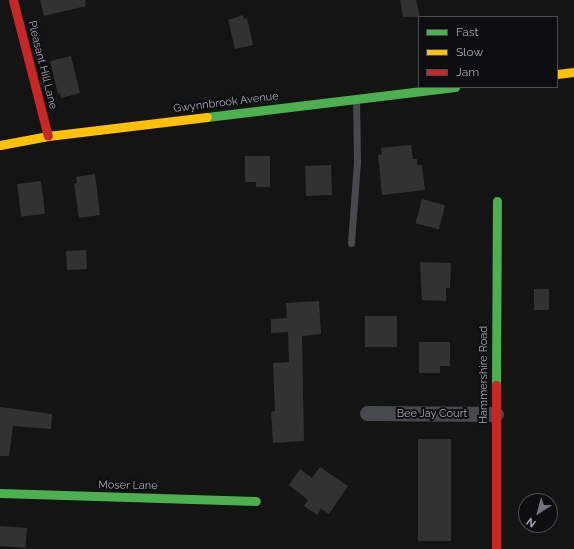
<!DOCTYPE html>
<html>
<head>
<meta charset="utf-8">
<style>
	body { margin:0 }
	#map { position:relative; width:574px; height:549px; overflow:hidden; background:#141414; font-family:Raleway,sans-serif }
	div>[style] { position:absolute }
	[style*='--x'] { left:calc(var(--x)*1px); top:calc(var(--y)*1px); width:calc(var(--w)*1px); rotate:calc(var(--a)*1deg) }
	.building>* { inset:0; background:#323233; transform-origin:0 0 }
	.lane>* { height:7px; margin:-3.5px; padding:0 3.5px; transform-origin:3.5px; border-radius:3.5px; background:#48494d }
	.street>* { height:15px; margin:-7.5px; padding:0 7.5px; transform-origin:7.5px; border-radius:7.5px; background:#48494d }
	.fast>* { height:9px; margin:-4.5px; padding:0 4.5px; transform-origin:4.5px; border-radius:4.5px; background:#4caf50 }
	.slow>* { height:9px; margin:-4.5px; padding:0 4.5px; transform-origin:4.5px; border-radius:4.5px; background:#ffc107 }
	.jam>* { height:9px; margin:-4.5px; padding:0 4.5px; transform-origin:4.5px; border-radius:4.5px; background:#c62828 }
	span { translate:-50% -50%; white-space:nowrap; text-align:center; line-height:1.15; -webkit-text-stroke:4px #0e0e10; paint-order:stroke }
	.street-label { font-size:11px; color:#a5a8b5 }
	.legend { position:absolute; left:418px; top:16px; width:140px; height:72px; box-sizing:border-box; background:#0e0e10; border:1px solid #4a4c52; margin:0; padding:5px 7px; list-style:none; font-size:12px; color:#a5a8b5 }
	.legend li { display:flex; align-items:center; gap:8px; height:20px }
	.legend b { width:20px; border:1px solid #4a4c52 }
	.north { position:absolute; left:518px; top:493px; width:40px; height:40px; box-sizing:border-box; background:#0e0e10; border:1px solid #4a4c52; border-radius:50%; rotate:216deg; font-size:11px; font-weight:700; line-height:16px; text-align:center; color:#a5a8b5 }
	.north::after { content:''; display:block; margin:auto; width:14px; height:18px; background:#72747d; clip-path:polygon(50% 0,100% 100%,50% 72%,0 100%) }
</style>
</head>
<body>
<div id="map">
	<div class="building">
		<i style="clip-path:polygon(40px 0,85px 0,86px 6px,44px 16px)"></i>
		<i style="clip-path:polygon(400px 0,416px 0,420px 17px,403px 17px)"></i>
		<i style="clip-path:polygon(243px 15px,244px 19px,247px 18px,253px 45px,235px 49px,228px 20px)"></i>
		<i style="clip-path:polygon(71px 56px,80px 93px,61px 98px,60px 93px,58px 94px,50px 61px)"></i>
		<i style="clip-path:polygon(411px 145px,413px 159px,417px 159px,417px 165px,422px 165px,425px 190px,382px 195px,378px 155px,382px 154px,381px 148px)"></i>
		<i style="clip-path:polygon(245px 156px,270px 156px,270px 187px,256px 187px,256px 182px,245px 182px)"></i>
		<i style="left:331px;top:165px;width:30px;height:26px;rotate:88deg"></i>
		<i style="clip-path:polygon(95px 174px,100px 215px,79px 218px,74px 184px,77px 183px,76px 177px)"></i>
		<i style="left:41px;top:181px;width:33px;height:24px;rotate:83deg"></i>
		<i style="left:422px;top:199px;width:24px;height:25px;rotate:15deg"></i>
		<i style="left:86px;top:250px;width:19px;height:20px;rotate:87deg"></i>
		<i style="clip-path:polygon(420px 262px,451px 263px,450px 288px,446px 288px,446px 301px,422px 300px)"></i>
		<i style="left:534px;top:289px;width:15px;height:21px"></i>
		<i style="clip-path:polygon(319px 301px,321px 334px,302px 336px,304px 441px,273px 443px,271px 412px,275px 411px,273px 363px,289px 362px,288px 332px,271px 333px,271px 319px,287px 318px,286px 303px)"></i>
		<i style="left:365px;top:316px;width:32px;height:31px"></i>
		<i style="clip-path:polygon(419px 342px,450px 342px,450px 366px,440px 366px,440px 373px,419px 373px)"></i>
		<i style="clip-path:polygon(0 407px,52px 414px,51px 429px,13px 426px,9px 456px,0 456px)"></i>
		<i style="left:418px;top:439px;width:33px;height:102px"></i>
		<i style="clip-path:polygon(320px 467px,348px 486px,329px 514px,321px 509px,317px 515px,304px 506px,308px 500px,289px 485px,300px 469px,312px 478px)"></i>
		<i style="left:0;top:526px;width:27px;height:20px;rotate:4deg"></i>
	</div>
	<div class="lane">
		<i style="--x:351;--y:243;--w:81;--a:-85.8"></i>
		<i style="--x:357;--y:162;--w:61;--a:-90.9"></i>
	</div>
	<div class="street">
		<i style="--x:367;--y:413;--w:129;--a:0.4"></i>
	</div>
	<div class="fast">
		<i style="--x:207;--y:117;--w:250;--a:-6.9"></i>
		<i style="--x:496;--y:385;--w:184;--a:-89.7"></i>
		<i style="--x:0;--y:493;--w:256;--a:1.8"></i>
	</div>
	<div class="slow">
		<i style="--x:557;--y:74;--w:17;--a:-7"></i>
		<i style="--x:0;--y:145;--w:49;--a:-10.6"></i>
		<i style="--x:48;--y:136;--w:160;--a:-6.8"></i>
	</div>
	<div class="jam">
		<i style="--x:13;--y:0;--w:140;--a:75.6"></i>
		<i style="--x:496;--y:549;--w:164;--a:-90"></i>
	</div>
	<div class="street-label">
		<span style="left:42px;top:65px;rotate:76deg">Pleasant Hill Lane</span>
		<span style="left:226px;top:103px;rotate:-7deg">Gwynnbrook Avenue</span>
		<span style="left:484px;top:375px;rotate:-90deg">Hammershire Road</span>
		<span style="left:432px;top:414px">Bee Jay Court</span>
		<span style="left:128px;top:486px;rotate:1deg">Moser Lane</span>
	</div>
	<ul class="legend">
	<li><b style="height:5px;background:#4caf50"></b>Fast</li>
	<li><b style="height:5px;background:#ffc107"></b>Slow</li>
	<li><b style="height:5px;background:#c62828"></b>Jam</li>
	</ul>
	<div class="north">N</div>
</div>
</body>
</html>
